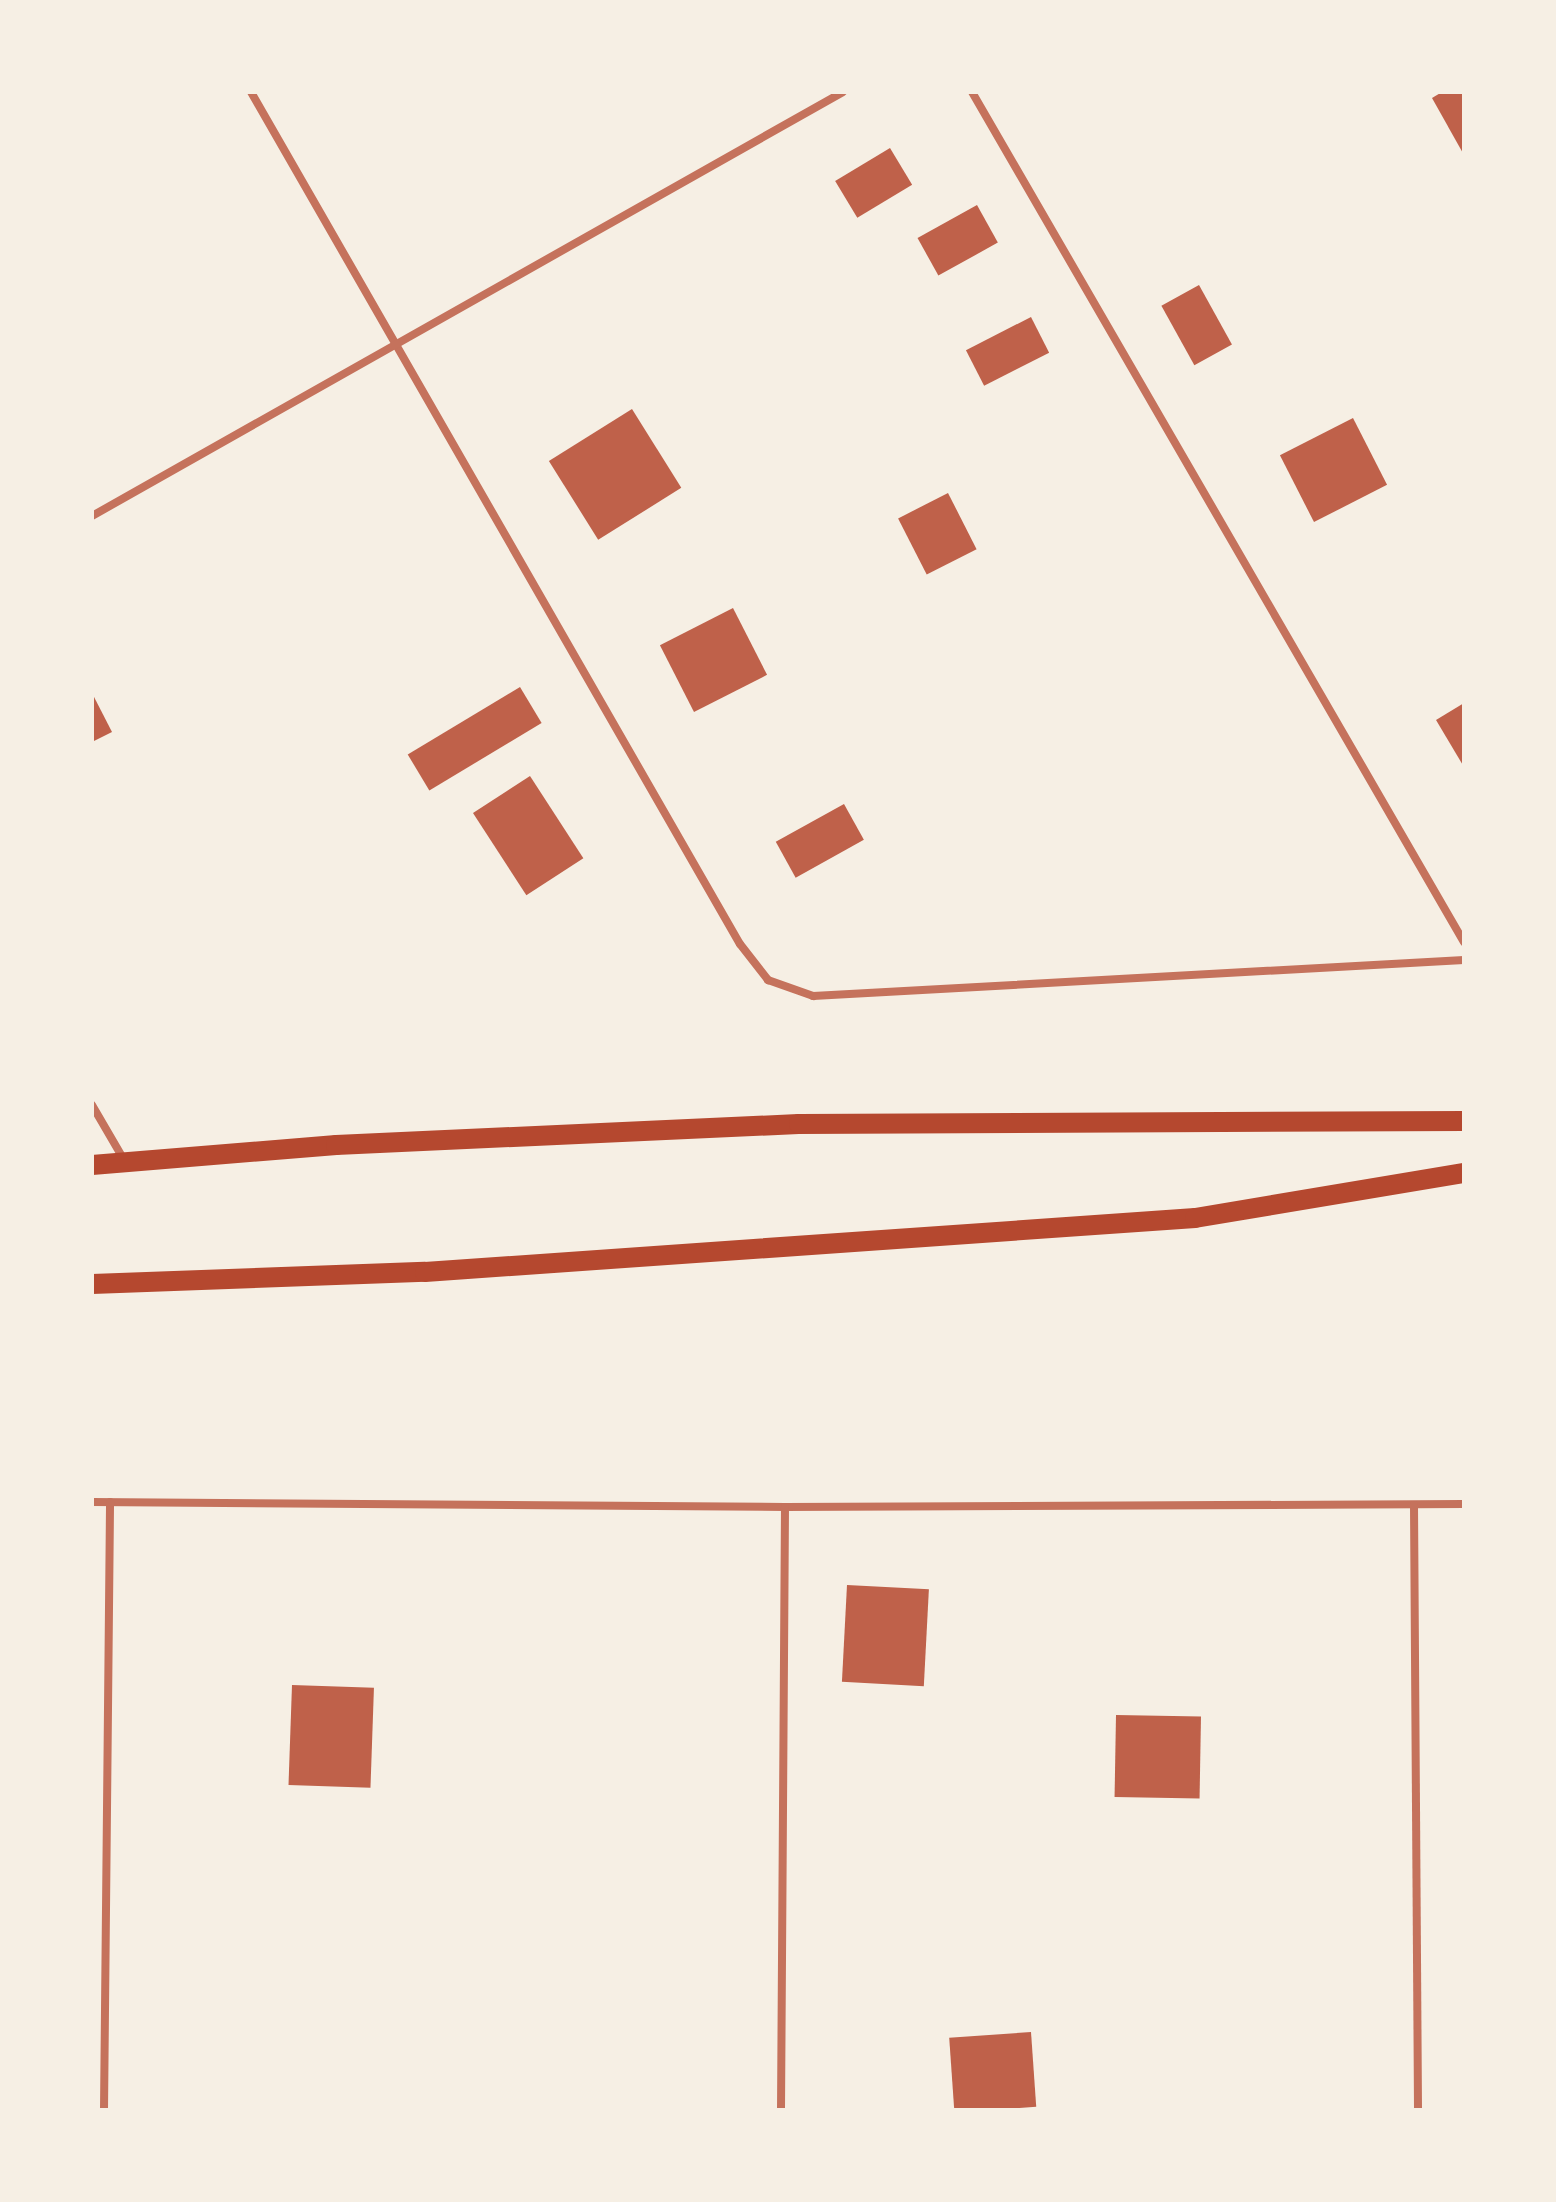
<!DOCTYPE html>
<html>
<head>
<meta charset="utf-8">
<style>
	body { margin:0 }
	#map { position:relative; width:1556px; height:2202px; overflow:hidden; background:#f6efe4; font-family:"Golos Text",sans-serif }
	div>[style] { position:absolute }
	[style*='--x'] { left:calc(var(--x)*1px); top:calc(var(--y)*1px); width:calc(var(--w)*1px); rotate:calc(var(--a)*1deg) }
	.building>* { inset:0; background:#bf614a; transform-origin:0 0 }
	.minor>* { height:8px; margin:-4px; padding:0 4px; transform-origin:4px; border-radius:4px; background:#c5725c }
	.primary>* { height:20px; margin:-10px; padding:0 10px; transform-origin:10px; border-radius:10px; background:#b5482f }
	span { translate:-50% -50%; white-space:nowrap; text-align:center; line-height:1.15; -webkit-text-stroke:6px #f6efe4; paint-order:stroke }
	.frame { position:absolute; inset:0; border:94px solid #f6efe4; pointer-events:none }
</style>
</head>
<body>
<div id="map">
	<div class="building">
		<i style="clip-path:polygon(1442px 92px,1464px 92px,1464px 155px,1432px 98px)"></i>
		<i style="left:890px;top:148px;width:43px;height:64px;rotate:59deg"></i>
		<i style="left:977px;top:205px;width:43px;height:68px;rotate:61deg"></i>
		<i style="left:1199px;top:285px;width:68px;height:43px;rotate:61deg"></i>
		<i style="left:1031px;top:317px;width:40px;height:73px;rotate:63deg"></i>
		<i style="left:632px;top:409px;width:93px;height:98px;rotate:58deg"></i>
		<i style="left:1353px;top:418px;width:75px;height:82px;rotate:63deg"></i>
		<i style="left:948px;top:493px;width:63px;height:56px;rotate:63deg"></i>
		<i style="left:733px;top:608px;width:75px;height:82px;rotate:63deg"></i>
		<i style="left:520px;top:687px;width:42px;height:131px;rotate:59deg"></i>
		<i style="clip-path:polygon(92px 693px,112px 732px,92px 742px)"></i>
		<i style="clip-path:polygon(1464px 703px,1464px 767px,1436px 720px)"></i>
		<i style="left:530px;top:776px;width:98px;height:68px;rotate:57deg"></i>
		<i style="left:844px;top:804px;width:41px;height:78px;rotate:61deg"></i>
		<i style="left:847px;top:1585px;width:82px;height:97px;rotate:3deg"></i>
		<i style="left:292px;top:1685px;width:82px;height:100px;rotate:2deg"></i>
		<i style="left:1116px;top:1715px;width:85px;height:82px;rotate:1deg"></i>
		<i style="left:1031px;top:2032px;width:75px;height:82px;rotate:86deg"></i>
	</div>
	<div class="minor">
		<i style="--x:251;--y:92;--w:982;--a:60.15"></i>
		<i style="--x:740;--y:944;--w:46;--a:52.1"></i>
		<i style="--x:768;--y:980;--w:48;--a:19.6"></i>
		<i style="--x:813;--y:996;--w:652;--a:-3.17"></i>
		<i style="--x:972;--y:92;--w:982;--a:59.94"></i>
		<i style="--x:92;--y:516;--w:862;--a:-29.45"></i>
		<i style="--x:92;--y:1105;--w:64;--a:59.8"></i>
		<i style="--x:92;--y:1502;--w:693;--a:0.41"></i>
		<i style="--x:785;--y:1507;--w:679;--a:-0.25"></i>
		<i style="--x:1414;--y:1505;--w:605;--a:89.62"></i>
		<i style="--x:104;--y:2110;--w:608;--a:-89.43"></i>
		<i style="--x:781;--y:2110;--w:603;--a:-89.62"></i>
	</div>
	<div class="primary">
		<i style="--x:92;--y:1165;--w:245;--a:-4.7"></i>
		<i style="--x:336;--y:1145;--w:463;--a:-2.6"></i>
		<i style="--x:799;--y:1124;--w:665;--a:-0.26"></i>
		<i style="--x:92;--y:1284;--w:333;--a:-2.1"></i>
		<i style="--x:425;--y:1272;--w:772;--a:-4.01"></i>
		<i style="--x:1195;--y:1218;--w:273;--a:-9.5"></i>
	</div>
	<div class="frame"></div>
</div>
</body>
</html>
